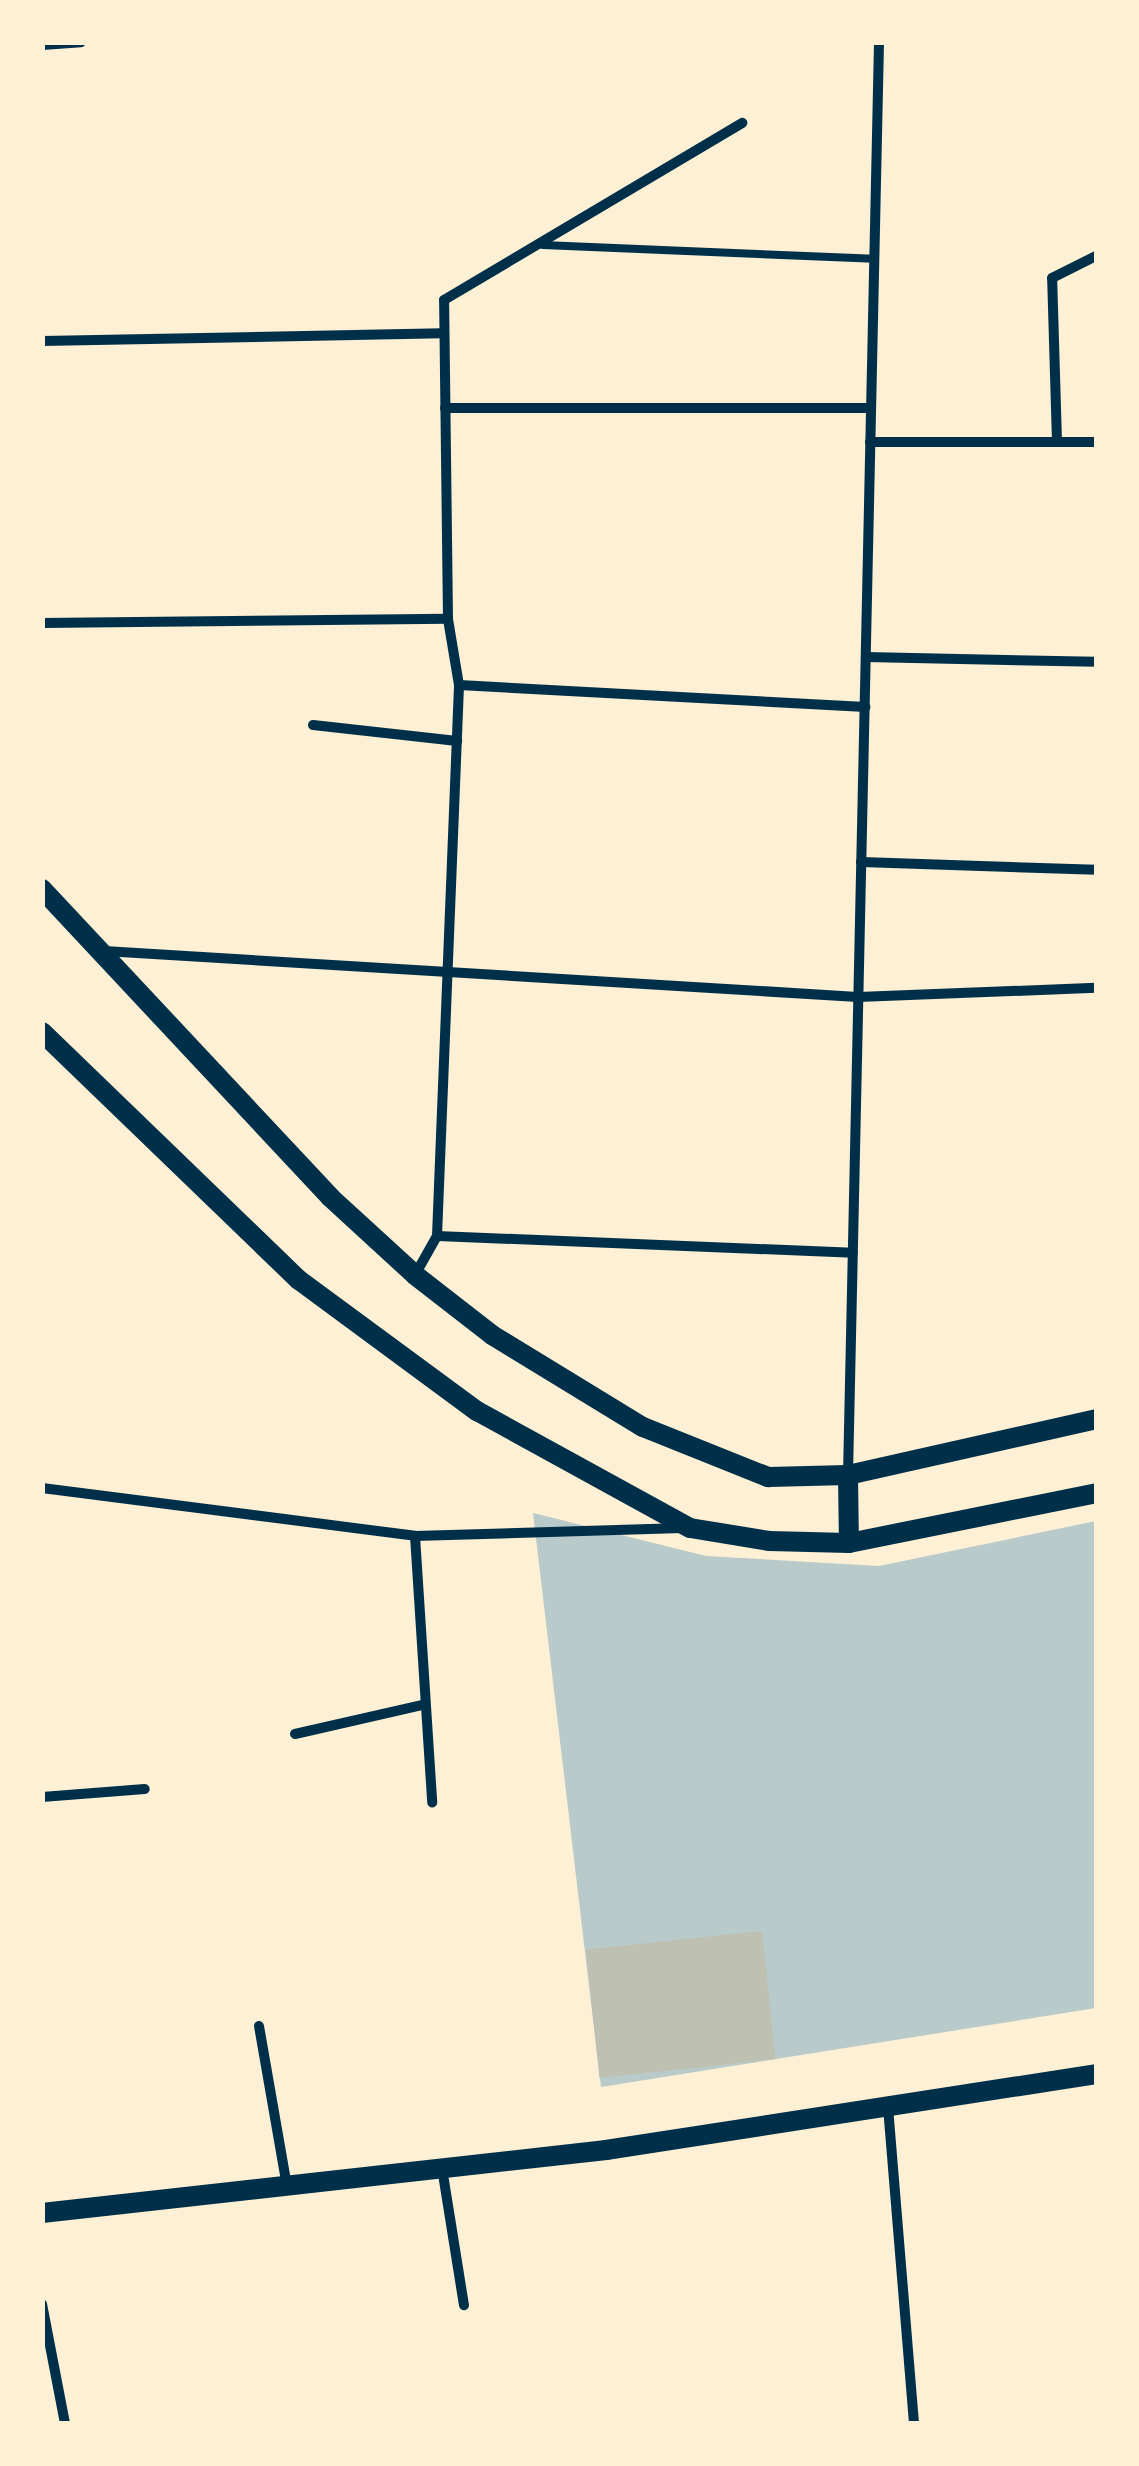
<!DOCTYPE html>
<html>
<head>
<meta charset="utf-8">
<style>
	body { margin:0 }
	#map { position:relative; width:1139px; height:2466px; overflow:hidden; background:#fdf0d5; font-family:"Golos Text",sans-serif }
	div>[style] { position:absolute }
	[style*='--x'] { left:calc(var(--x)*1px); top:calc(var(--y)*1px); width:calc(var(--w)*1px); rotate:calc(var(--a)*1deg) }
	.green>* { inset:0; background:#b9caca }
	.building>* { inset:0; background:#bec0b2; transform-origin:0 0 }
	.service>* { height:8px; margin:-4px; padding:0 4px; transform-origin:4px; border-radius:4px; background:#003049 }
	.minor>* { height:10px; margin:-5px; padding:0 5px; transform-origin:5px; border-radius:5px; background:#003049 }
	.secondary>* { height:20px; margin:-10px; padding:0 10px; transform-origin:10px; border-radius:10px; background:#003049 }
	span { translate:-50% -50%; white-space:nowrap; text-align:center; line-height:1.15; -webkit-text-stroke:8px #fdf0d5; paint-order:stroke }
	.frame { position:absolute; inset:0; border:45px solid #fdf0d5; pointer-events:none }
</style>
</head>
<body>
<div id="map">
	<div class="green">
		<i style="clip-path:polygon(533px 1513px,706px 1556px,879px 1566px,1096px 1521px,1096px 2008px,601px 2087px)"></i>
	</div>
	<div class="building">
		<i style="left:762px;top:1931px;width:129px;height:177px;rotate:84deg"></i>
	</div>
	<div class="service">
		<i style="--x:543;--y:245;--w:331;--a:2.4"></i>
	</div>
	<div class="minor">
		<i style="--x:42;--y:45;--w:39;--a:-4"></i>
		<i style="--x:42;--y:341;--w:400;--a:-1.1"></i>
		<i style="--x:445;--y:408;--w:426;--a:0"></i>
		<i style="--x:870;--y:442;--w:226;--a:0"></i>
		<i style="--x:1057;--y:442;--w:164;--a:-91.7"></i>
		<i style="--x:1052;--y:278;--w:49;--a:-26.6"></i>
		<i style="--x:42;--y:623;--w:406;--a:-0.6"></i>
		<i style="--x:866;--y:657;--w:230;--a:1.2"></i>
		<i style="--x:459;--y:685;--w:407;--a:3.1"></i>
		<i style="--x:313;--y:725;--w:145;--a:6.3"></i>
		<i style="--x:861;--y:862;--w:235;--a:1.9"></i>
		<i style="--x:104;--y:951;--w:755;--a:3.49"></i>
		<i style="--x:858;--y:997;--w:238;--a:-2.2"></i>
		<i style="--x:437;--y:1236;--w:416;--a:2.3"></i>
		<i style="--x:415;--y:1275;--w:45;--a:-60.6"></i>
		<i style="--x:437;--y:1236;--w:551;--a:-87.71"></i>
		<i style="--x:459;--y:685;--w:67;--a:-99.5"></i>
		<i style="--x:448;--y:619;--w:319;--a:-90.7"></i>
		<i style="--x:444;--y:300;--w:347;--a:-30.7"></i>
		<i style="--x:848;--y:1475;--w:1433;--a:-88.76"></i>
		<i style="--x:42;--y:1488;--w:376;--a:7.3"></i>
		<i style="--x:415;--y:1536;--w:268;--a:-1.7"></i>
		<i style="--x:415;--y:1536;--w:267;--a:86.3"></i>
		<i style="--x:295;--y:1734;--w:131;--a:-12.8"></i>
		<i style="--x:42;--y:1797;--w:103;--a:-4.4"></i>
		<i style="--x:259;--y:2026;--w:162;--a:80.1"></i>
		<i style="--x:888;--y:2107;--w:318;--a:85.3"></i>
		<i style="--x:442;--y:2168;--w:139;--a:80.9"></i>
		<i style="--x:42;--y:2304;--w:122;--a:79.1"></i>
	</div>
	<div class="secondary">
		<i style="--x:42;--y:889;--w:422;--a:46.9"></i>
		<i style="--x:330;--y:1197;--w:115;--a:42.5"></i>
		<i style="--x:415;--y:1275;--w:98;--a:37.9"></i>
		<i style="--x:492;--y:1335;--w:177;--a:31.4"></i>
		<i style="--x:643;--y:1427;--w:135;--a:21.8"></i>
		<i style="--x:768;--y:1477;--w:80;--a:-1.4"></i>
		<i style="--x:848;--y:1475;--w:254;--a:-12.7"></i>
		<i style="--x:42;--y:1032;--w:357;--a:44"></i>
		<i style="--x:299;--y:1280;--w:221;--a:36.4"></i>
		<i style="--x:477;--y:1411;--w:243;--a:28.8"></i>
		<i style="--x:690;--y:1528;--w:80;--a:9.3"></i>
		<i style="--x:769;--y:1541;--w:80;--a:1.4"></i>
		<i style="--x:849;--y:1543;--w:252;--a:-11.4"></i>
		<i style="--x:848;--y:1475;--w:68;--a:89.2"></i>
		<i style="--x:42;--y:2213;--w:568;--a:-6.37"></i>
		<i style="--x:606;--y:2150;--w:496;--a:-8.8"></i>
	</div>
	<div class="frame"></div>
</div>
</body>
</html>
